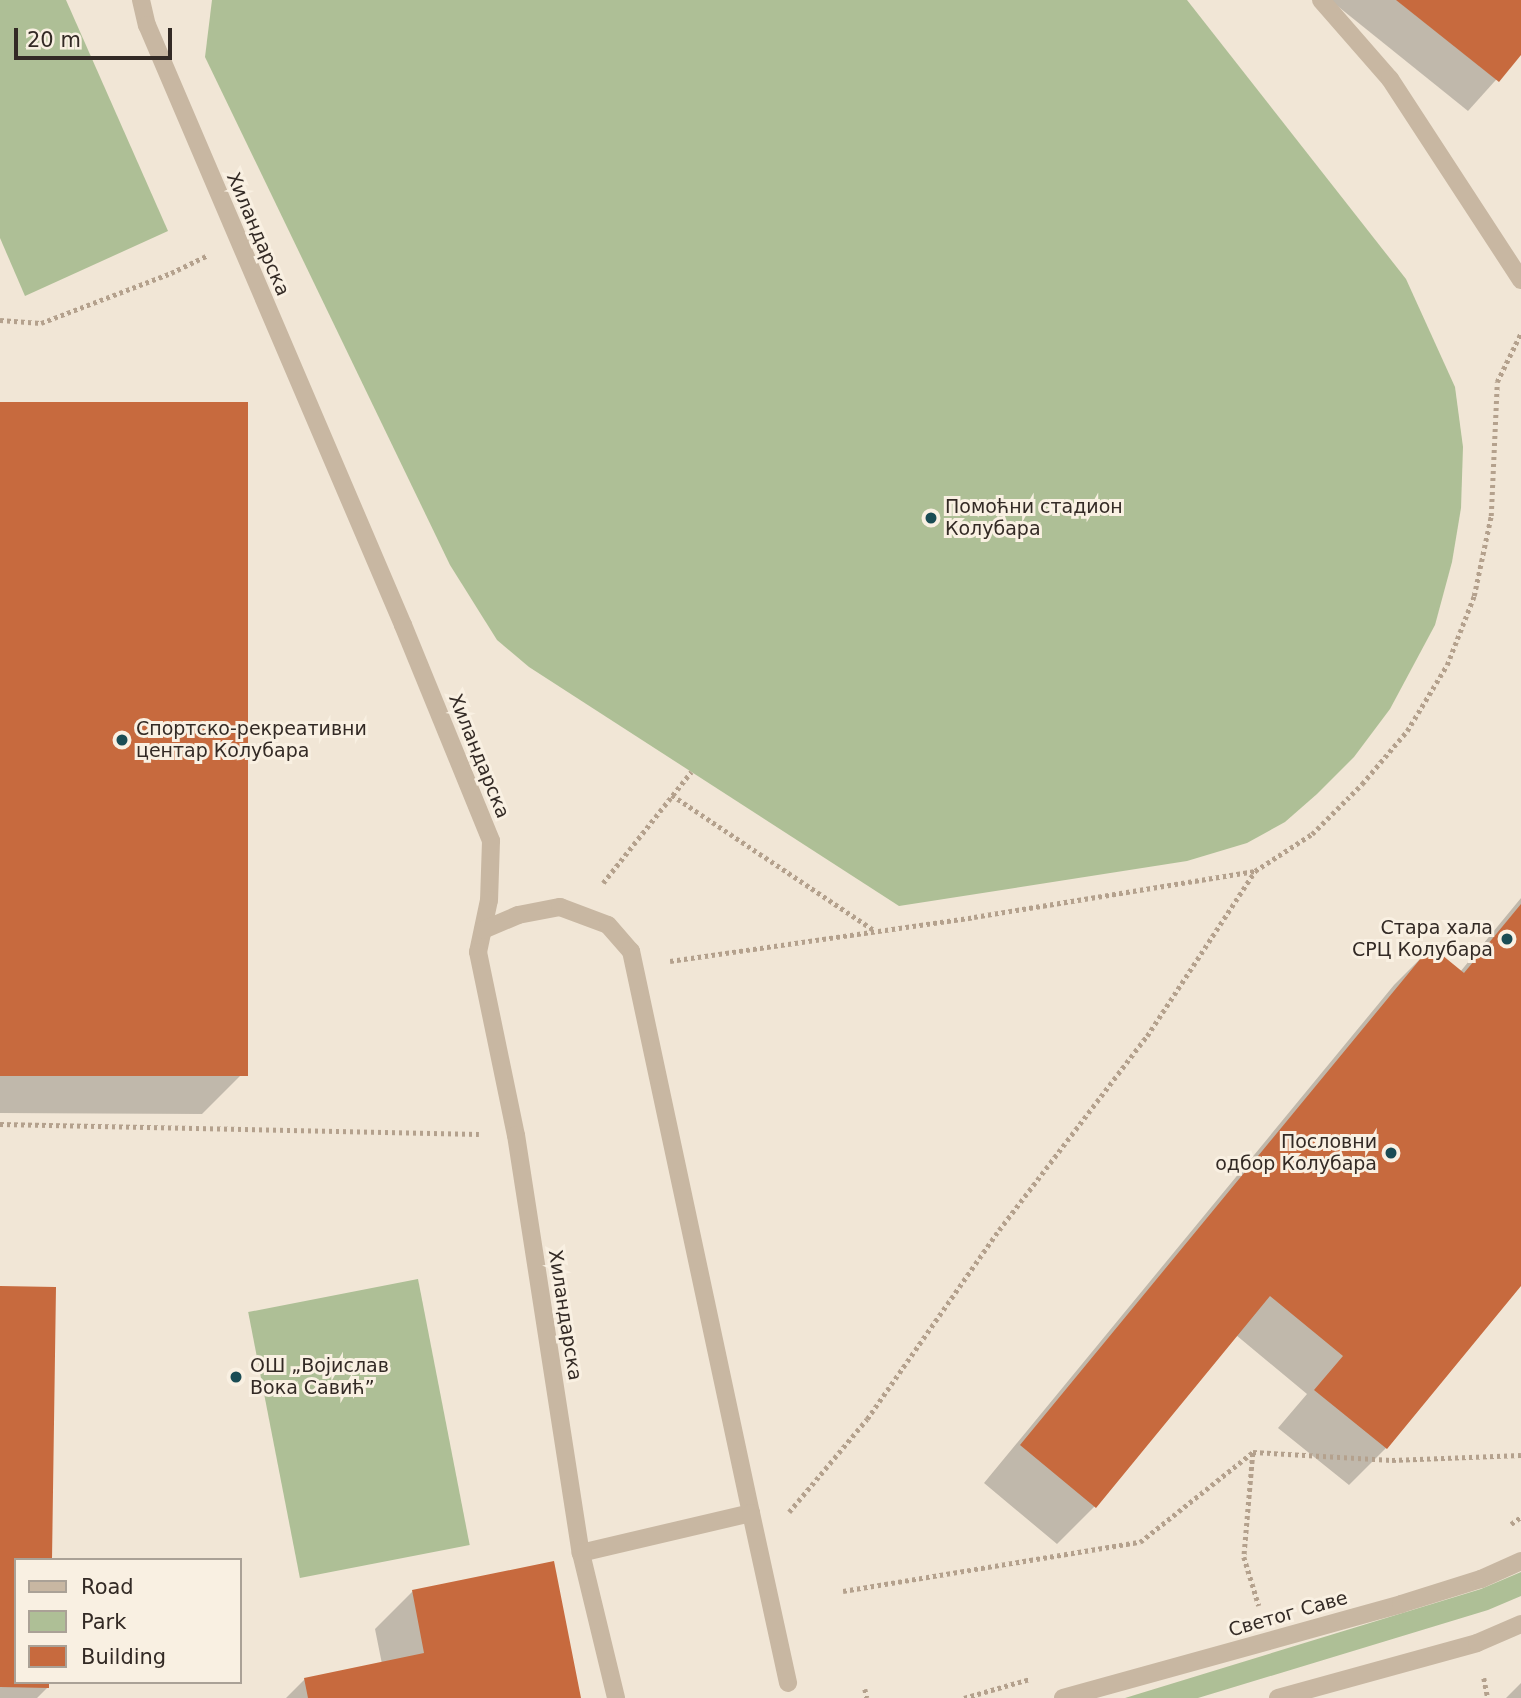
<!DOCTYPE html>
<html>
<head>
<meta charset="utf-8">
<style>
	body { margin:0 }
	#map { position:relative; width:1521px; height:1698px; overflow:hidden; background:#f1e6d6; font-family:"DejaVu Sans",sans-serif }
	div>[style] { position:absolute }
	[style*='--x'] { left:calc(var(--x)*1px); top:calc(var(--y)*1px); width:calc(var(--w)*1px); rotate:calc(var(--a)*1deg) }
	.green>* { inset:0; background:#aebf96; transform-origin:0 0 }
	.shadow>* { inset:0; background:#0003 }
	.building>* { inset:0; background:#c76a3e; transform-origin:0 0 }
	.path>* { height:4.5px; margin-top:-2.25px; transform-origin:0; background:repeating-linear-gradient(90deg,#b4a18d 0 3.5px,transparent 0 7px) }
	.minor>* { height:18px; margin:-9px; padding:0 9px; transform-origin:9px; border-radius:9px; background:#c8b7a2 }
	.dots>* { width:19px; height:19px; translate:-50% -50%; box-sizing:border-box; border:4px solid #f9f0e2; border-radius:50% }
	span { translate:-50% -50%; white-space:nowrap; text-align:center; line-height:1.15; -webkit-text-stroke:6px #f9f0e2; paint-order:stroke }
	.street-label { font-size:19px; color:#332a25 }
	.poi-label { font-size:19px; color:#332a25 }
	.left { translate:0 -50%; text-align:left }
	.right { translate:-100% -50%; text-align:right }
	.legend { position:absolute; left:14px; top:1558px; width:228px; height:126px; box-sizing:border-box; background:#f9f0e2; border:2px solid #aaa196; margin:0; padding:9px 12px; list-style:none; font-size:21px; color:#332a25 }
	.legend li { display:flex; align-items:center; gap:14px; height:35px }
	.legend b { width:35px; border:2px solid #aaa196 }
	.scale { position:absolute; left:14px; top:28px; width:158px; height:32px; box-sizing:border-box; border:4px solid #332a25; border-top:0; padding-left:9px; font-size:21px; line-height:24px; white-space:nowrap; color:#332a25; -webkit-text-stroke:5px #f9f0e2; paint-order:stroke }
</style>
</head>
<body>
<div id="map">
	<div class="green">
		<i style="clip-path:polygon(0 0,66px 0,168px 231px,25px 296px,0 238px)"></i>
		<i style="clip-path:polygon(212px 0,1187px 0,1406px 279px,1455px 387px,1463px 447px,1461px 508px,1452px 562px,1435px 625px,1390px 709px,1354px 757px,1317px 794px,1285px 822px,1247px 843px,1187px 861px,899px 906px,529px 667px,497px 640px,450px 565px,205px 57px)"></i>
		<i style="left:418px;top:1279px;width:271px;height:173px;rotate:79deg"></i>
		<i style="clip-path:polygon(1521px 1572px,1521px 1596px,1488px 1610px,1198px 1698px,1125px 1698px,1481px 1589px)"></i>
	</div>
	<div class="shadow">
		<i style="clip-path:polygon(1330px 0,1521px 0,1521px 52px,1468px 111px)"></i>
		<i style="clip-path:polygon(0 404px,240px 1076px,202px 1114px,0 1113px)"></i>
		<i style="clip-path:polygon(1521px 898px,1521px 1283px,1386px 1448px,1349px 1485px,1278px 1428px,1307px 1394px,1236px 1335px,1095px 1506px,1057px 1544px,984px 1483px,1394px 985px,1431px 948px,1460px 972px)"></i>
		<i style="clip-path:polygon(0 1288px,16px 1560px,16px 1682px,48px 1687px,37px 1698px,0 1698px)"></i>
		<i style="clip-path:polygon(413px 1591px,579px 1698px,286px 1698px,305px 1679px,382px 1664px,375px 1629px)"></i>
		<i style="clip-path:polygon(1521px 1683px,1521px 1698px,1506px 1698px)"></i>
	</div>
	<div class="building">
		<i style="clip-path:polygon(1396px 0,1521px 0,1521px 55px,1499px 82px)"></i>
		<i style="left:0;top:402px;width:248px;height:674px"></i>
		<i style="clip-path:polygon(1521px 904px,1521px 1286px,1387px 1449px,1314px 1390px,1343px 1356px,1270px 1296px,1096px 1508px,1020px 1445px,1431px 946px,1464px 973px)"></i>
		<i style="clip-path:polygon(0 1286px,56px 1287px,52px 1560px,16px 1560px,16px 1682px,49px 1682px,49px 1688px,0 1687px)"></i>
		<i style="clip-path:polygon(554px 1561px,581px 1698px,308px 1698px,304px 1678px,424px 1653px,412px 1590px)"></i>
	</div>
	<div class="path">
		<i style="--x:0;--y:320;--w:41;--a:4.2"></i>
		<i style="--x:41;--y:323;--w:139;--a:-21"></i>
		<i style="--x:171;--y:273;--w:39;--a:-26"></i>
		<i style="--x:672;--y:795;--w:244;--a:33.8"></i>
		<i style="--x:603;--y:883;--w:142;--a:-51.6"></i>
		<i style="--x:670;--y:961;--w:307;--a:-8.2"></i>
		<i style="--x:974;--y:917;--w:285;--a:-9.3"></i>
		<i style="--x:1255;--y:871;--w:68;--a:-33"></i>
		<i style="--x:1312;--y:834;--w:71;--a:-45"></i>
		<i style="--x:1362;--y:784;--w:70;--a:-49.7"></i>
		<i style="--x:1407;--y:731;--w:77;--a:-58.8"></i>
		<i style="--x:1447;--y:665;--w:74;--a:-68.6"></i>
		<i style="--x:1474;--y:596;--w:82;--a:-78"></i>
		<i style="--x:1491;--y:516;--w:134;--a:-87.4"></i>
		<i style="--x:1497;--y:382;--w:55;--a:-63.9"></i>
		<i style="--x:0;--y:1124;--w:479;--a:1.2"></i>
		<i style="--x:1253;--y:1453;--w:104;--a:94.9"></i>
		<i style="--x:1244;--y:1557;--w:51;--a:73"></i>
		<i style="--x:789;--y:1512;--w:121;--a:-50"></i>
		<i style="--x:867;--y:1419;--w:231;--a:-55.1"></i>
		<i style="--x:999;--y:1230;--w:244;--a:-52.7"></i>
		<i style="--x:1147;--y:1036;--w:197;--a:-56.8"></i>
		<i style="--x:1511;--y:1524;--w:12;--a:-35"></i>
		<i style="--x:843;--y:1591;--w:301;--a:-9.4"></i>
		<i style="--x:1140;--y:1542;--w:144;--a:-38.5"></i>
		<i style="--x:1253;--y:1452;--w:139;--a:3.3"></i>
		<i style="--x:1392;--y:1460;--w:129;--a:-2.2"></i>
		<i style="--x:1484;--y:1678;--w:20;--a:79"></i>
		<i style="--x:865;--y:1689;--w:9;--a:77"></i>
		<i style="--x:964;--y:1698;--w:69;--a:-16.1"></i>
	</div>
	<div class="minor">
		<i style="--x:141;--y:0;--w:26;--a:77"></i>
		<i style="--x:147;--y:25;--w:652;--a:66.89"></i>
		<i style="--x:403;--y:625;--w:233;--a:67.8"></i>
		<i style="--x:491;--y:841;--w:59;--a:91.9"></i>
		<i style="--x:489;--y:900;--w:53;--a:101.9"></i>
		<i style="--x:478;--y:952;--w:187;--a:78.3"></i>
		<i style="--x:516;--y:1135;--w:423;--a:81.2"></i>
		<i style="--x:581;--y:1553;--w:149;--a:76.4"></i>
		<i style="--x:1321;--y:0;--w:105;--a:48.9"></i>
		<i style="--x:1390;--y:79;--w:240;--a:56.9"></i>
		<i style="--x:483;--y:930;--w:38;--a:-23"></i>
		<i style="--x:518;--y:915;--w:43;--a:-10.8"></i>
		<i style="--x:560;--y:907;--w:51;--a:20.6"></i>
		<i style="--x:608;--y:925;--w:35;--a:49"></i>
		<i style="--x:631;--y:951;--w:575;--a:77.95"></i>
		<i style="--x:751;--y:1513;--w:175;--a:166.8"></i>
		<i style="--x:751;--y:1513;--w:174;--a:77.7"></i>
		<i style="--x:1063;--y:1698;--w:351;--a:-15.5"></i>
		<i style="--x:1401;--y:1604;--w:84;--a:-17.4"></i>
		<i style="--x:1481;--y:1579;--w:44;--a:-24.2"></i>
		<i style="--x:1278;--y:1698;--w:206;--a:-15.4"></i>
		<i style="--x:1477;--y:1643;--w:48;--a:-23.4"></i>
	</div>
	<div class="dots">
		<i style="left:931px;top:518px;background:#1a4c54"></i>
		<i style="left:122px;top:740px;background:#1a4c54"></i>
		<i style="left:1507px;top:939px;background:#1a4c54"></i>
		<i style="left:1391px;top:1153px;background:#1a4c54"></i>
		<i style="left:236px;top:1377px;background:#1a4c54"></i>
	</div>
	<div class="street-label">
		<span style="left:258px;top:234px;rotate:67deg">Хиландарска</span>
		<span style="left:479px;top:756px;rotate:68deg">Хиландарска</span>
		<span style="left:565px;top:1315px;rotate:81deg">Хиландарска</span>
		<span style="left:1288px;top:1614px;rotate:-16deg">Светог Саве</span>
	</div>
	<div class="poi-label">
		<span class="left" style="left:945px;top:518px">Помоћни стадион<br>Колубара</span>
		<span class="left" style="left:136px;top:740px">Спортско-рекреативни<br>центар Колубара</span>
		<span class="right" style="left:1493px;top:939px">Стара хала<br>СРЦ Колубара</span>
		<span class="right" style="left:1377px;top:1153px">Пословни<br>одбор Колубара</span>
		<span class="left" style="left:250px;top:1377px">ОШ „Војислав<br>Вока Савић”</span>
	</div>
	<ul class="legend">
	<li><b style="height:9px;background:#c8b7a2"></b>Road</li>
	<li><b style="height:19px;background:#aebf96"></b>Park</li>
	<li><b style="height:19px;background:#c76a3e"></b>Building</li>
	</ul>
	<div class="scale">20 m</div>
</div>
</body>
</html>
